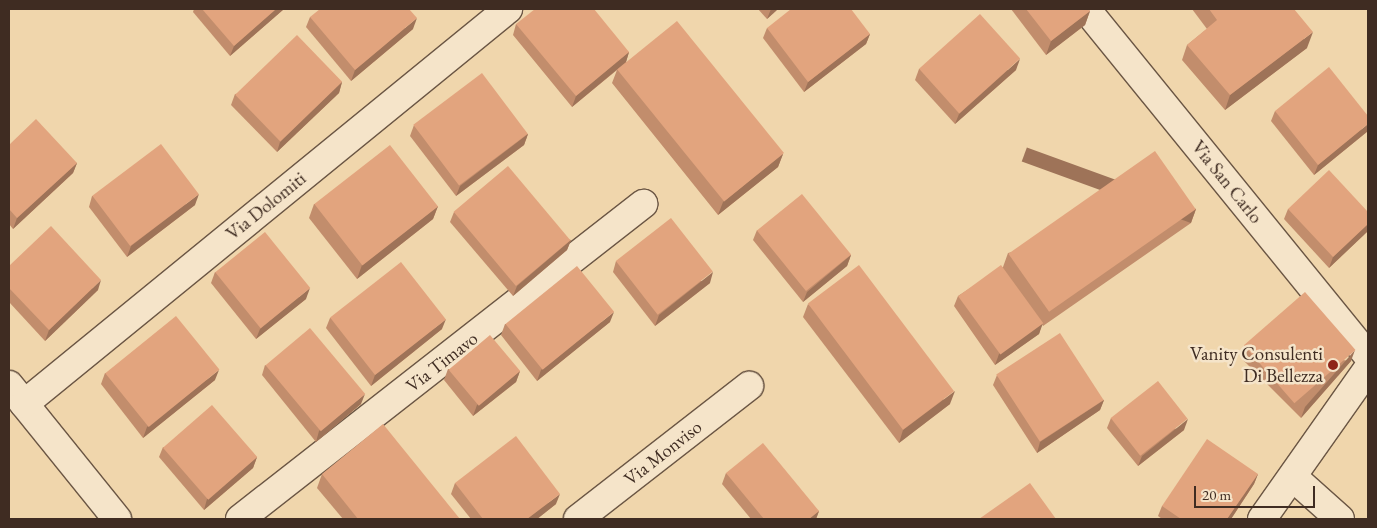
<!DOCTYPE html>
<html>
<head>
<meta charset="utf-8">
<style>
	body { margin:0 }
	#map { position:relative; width:1377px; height:528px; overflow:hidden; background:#f0d6ac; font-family:"EB Garamond",serif }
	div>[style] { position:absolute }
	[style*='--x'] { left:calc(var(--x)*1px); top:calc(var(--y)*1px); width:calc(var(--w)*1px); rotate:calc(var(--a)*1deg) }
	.roads { filter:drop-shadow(1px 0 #6b5644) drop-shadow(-1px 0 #6b5644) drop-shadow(0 1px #6b5644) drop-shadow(0 -1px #6b5644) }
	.street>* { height:28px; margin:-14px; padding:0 14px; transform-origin:14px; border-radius:14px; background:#f5e4c9 }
	.wall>* { inset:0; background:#c28d6c }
	.shaded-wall>* { inset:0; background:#9e7358; transform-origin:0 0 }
	.building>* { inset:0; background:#e2a47e; transform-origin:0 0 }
	.dots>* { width:14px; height:14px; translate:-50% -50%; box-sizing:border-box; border:2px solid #f5e4c9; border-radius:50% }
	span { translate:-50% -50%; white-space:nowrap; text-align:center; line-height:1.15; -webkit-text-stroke:5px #f5e4c9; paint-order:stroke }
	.street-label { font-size:19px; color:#3f2c22 }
	.poi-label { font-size:19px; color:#3f2c22 }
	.right { translate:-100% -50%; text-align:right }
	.frame { position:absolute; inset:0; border:10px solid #3f2c22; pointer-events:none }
	.scale { position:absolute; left:1194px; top:486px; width:121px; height:22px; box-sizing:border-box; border:2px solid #3f2c22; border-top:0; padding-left:6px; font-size:15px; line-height:18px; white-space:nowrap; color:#3f2c22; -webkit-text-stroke:4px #f5e4c9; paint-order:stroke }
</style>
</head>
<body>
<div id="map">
	<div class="roads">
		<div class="street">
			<i style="--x:1086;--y:9;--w:447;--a:50.9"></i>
			<i style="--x:9;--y:385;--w:172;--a:51.1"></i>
			<i style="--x:24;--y:404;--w:625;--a:-39.22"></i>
			<i style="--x:1293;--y:477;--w:63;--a:41.8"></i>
			<i style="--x:240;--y:519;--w:512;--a:-38.01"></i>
			<i style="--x:578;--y:519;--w:217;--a:-37.9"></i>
			<i style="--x:1262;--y:519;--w:184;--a:-54.8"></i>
		</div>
	</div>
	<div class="wall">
		<i style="clip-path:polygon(194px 9px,284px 9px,230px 56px,193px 12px)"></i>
		<i style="clip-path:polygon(758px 9px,778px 9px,767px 19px)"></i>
		<i style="clip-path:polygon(1011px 9px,1088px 9px,1090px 11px,1085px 25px,1046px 55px)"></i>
		<i style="clip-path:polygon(1192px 9px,1294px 9px,1307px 48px,1225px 110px,1182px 60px,1187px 45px,1207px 29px)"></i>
		<i style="clip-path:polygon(310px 17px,413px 29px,351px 81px,306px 27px)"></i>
		<i style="clip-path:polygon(516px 24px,629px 52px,626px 62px,783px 154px,778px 167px,718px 215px,612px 83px,617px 70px,572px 107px,513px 35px)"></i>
		<i style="clip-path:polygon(767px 28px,870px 34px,866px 44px,804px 92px,763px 38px)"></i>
		<i style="clip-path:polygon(919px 69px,1016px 70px,955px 124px,915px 80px)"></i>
		<i style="clip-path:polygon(342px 82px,339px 93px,277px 152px,231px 105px,235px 94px)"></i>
		<i style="clip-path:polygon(1275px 111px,1368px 131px,1314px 175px,1271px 121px)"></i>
		<i style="clip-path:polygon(414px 125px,528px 134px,524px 145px,456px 196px,410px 136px)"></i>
		<i style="clip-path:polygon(9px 145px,77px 163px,73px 173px,13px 229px,9px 224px)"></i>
		<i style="clip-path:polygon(92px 196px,195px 205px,127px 257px,89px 207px)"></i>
		<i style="clip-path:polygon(314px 204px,438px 206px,433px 219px,357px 279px,309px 218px)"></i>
		<i style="clip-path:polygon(1196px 209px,1191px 223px,1043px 326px,1042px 324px,1039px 334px,995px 365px,954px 306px,958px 296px,1003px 267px,1008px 253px)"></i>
		<i style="clip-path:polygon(1288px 209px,1368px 212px,1368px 231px,1329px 268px,1284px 219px)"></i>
		<i style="clip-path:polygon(454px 212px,571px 240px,567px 250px,513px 296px,450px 222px)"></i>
		<i style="clip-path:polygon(757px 230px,851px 255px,847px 266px,803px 302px,753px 240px)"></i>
		<i style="clip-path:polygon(616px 261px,710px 283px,655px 326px,613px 272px)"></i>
		<i style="clip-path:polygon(9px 266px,98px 290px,45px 341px,9px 302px)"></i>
		<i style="clip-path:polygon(215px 272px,306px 299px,256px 339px,211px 283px)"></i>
		<i style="clip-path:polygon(808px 304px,950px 404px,899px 443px,803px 317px)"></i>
		<i style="clip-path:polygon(330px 318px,442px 329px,371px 386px,326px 328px)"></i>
		<i style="clip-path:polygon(610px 322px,537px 381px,501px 335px,505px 324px)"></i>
		<i style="clip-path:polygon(1247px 349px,1351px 361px,1301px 418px,1243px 360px)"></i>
		<i style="clip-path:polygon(265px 365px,361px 404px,316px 442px,262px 375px)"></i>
		<i style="clip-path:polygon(448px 369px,520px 371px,516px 382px,473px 416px,444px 380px)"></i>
		<i style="clip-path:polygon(105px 373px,215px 380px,143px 438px,101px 384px)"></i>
		<i style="clip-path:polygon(997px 375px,1104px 400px,1100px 410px,1037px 453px,993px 385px)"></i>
		<i style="clip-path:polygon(1111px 418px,1184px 430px,1138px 466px,1107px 428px)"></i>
		<i style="clip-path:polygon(163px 447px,257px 457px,253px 468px,204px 510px,159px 457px)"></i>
		<i style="clip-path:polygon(726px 473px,819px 511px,816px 519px,751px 519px,722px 484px)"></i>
		<i style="clip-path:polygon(322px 474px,460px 519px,343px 519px,317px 488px)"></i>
		<i style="clip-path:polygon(1258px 474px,1254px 484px,1231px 519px,1162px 519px,1158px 516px,1162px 506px)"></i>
		<i style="clip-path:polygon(455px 483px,556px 504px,537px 519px,471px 519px,451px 494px)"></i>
	</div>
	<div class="shaded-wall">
		<i style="clip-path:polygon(276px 9px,284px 9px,230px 56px,234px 46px)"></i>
		<i style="clip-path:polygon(771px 9px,778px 9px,767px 19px)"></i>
		<i style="clip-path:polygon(1090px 11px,1085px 25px,1046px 55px,1051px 41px)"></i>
		<i style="clip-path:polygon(417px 18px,413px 29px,351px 81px,355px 70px)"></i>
		<i style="clip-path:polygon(1313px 32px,1307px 48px,1225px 110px,1230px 95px)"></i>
		<i style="clip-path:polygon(870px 34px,866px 44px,804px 92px,808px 82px)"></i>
		<i style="clip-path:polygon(629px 52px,626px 62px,572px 107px,576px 96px)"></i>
		<i style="clip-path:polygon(1020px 59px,1016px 70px,955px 124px,959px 114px)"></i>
		<i style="clip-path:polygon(342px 82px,339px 93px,277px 152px,280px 142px)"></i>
		<i style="clip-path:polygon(1368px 124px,1368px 131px,1314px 175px,1318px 165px)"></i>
		<i style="clip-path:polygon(528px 134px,524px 145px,456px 196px,460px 186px)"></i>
		<i style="clip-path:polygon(783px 154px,778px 167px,718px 215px,723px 202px)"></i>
		<i style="clip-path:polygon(77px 163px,73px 173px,13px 229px,17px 218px)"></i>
		<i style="clip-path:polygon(199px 194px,195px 205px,127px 257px,131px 246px)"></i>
		<i style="clip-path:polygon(438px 206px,433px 219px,357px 279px,362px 265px)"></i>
		<i style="left:1196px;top:209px;width:15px;height:180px;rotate:110deg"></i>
		<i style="clip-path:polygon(1368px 224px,1368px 231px,1329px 268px,1333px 257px)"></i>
		<i style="clip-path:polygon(571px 240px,567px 250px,513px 296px,517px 286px)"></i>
		<i style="clip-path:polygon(851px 255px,847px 266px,803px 302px,807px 292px)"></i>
		<i style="clip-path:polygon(713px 272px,710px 283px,655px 326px,659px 315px)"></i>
		<i style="clip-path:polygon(101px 280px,98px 290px,45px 341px,49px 330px)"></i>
		<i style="clip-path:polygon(310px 288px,306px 299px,256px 339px,260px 329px)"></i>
		<i style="clip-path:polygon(614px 312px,610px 322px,537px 381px,541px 370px)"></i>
		<i style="clip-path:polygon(446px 319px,442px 329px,371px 386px,375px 375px)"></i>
		<i style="clip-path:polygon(1043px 323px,1039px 334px,995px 365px,999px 354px)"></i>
		<i style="clip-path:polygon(1355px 350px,1351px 361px,1301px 418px,1305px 407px)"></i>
		<i style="clip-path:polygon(219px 370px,215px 380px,143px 438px,147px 427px)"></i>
		<i style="clip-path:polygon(520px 371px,516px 382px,473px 416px,477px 405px)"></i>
		<i style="clip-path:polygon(955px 391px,950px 404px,899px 443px,903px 430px)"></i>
		<i style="clip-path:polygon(365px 394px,361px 404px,316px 442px,319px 431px)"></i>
		<i style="clip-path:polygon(1104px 400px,1100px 410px,1037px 453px,1040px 442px)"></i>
		<i style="clip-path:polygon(1188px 419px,1184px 430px,1138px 466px,1142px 456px)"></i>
		<i style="clip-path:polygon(257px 457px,253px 468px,204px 510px,207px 499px)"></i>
		<i style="clip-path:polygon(1258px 474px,1254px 484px,1231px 519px,1227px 519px)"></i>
		<i style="clip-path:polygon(560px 494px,556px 504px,537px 519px,527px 519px)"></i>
		<i style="clip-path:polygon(819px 511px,816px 519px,809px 519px)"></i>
	</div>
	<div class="building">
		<i style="clip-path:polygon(202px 9px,276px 9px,234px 46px)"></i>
		<i style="clip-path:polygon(320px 9px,409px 9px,417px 18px,355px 70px,310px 17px)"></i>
		<i style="clip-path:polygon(535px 9px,594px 9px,629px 52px,576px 96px,516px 24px)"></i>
		<i style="clip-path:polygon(791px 9px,851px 9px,870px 34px,808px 82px,767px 28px)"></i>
		<i style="clip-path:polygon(1026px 9px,1088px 9px,1090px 11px,1051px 41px)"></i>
		<i style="clip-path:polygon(1209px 9px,1294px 9px,1313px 32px,1230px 95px,1187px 45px,1217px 20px)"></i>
		<i style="left:980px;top:14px;width:60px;height:82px;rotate:48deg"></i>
		<i style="left:677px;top:21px;width:170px;height:77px;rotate:51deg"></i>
		<i style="left:297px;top:35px;width:65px;height:86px;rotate:46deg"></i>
		<i style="clip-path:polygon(1329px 67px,1368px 116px,1368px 124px,1318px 165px,1275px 111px)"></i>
		<i style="left:482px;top:73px;width:76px;height:86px;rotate:53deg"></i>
		<i style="clip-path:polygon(36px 119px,77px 163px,17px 218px,9px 209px,9px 145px)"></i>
		<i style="left:161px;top:144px;width:63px;height:86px;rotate:53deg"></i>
		<i style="left:390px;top:145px;width:78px;height:96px;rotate:52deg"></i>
		<i style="left:1155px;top:151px;width:71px;height:179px;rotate:55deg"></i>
		<i style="left:508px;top:166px;width:97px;height:71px;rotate:50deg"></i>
		<i style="clip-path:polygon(1329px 170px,1368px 212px,1368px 224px,1333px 257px,1288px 209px)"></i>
		<i style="left:802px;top:194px;width:78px;height:58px;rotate:51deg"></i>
		<i style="left:671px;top:218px;width:68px;height:70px;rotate:52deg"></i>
		<i style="clip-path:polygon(51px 226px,101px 280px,49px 330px,9px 288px,9px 266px)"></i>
		<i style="left:265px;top:232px;width:72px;height:64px;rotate:51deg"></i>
		<i style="left:401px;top:262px;width:73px;height:90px;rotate:52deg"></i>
		<i style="left:859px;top:265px;width:158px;height:64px;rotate:53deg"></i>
		<i style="left:1001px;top:265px;width:72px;height:53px;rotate:54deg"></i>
		<i style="left:577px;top:266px;width:59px;height:92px;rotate:51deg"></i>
		<i style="left:1305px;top:292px;width:77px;height:81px;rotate:49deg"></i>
		<i style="left:176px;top:316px;width:69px;height:91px;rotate:51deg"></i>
		<i style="left:310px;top:328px;width:86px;height:58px;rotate:50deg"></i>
		<i style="left:1060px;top:333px;width:80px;height:76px;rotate:57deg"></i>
		<i style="left:490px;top:335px;width:47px;height:54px;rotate:50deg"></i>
		<i style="left:1158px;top:381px;width:48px;height:60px;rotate:52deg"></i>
		<i style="left:212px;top:405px;width:69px;height:65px;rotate:49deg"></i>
		<i style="clip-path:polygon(383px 424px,460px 519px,358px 519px,322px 474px)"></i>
		<i style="clip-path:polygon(516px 436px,560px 494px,527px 519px,483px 519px,455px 483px)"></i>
		<i style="clip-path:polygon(1207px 439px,1258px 474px,1227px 519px,1181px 519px,1162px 506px)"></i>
		<i style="clip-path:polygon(763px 443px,819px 511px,809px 519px,764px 519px,726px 473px)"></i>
		<i style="clip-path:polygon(1030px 483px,1056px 519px,979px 519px)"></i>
	</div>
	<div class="dots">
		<i style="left:1333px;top:365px;background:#8f2418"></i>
	</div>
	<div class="street-label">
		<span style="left:1227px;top:182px;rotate:51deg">Via San Carlo</span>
		<span style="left:266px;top:206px;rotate:-39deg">Via Dolomiti</span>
		<span style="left:442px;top:362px;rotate:-38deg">Via Timavo</span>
		<span style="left:663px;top:453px;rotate:-38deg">Via Monviso</span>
	</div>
	<div class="poi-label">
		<span class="right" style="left:1323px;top:365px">Vanity Consulenti<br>Di Bellezza</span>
	</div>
	<div class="frame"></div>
	<div class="scale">20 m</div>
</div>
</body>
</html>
